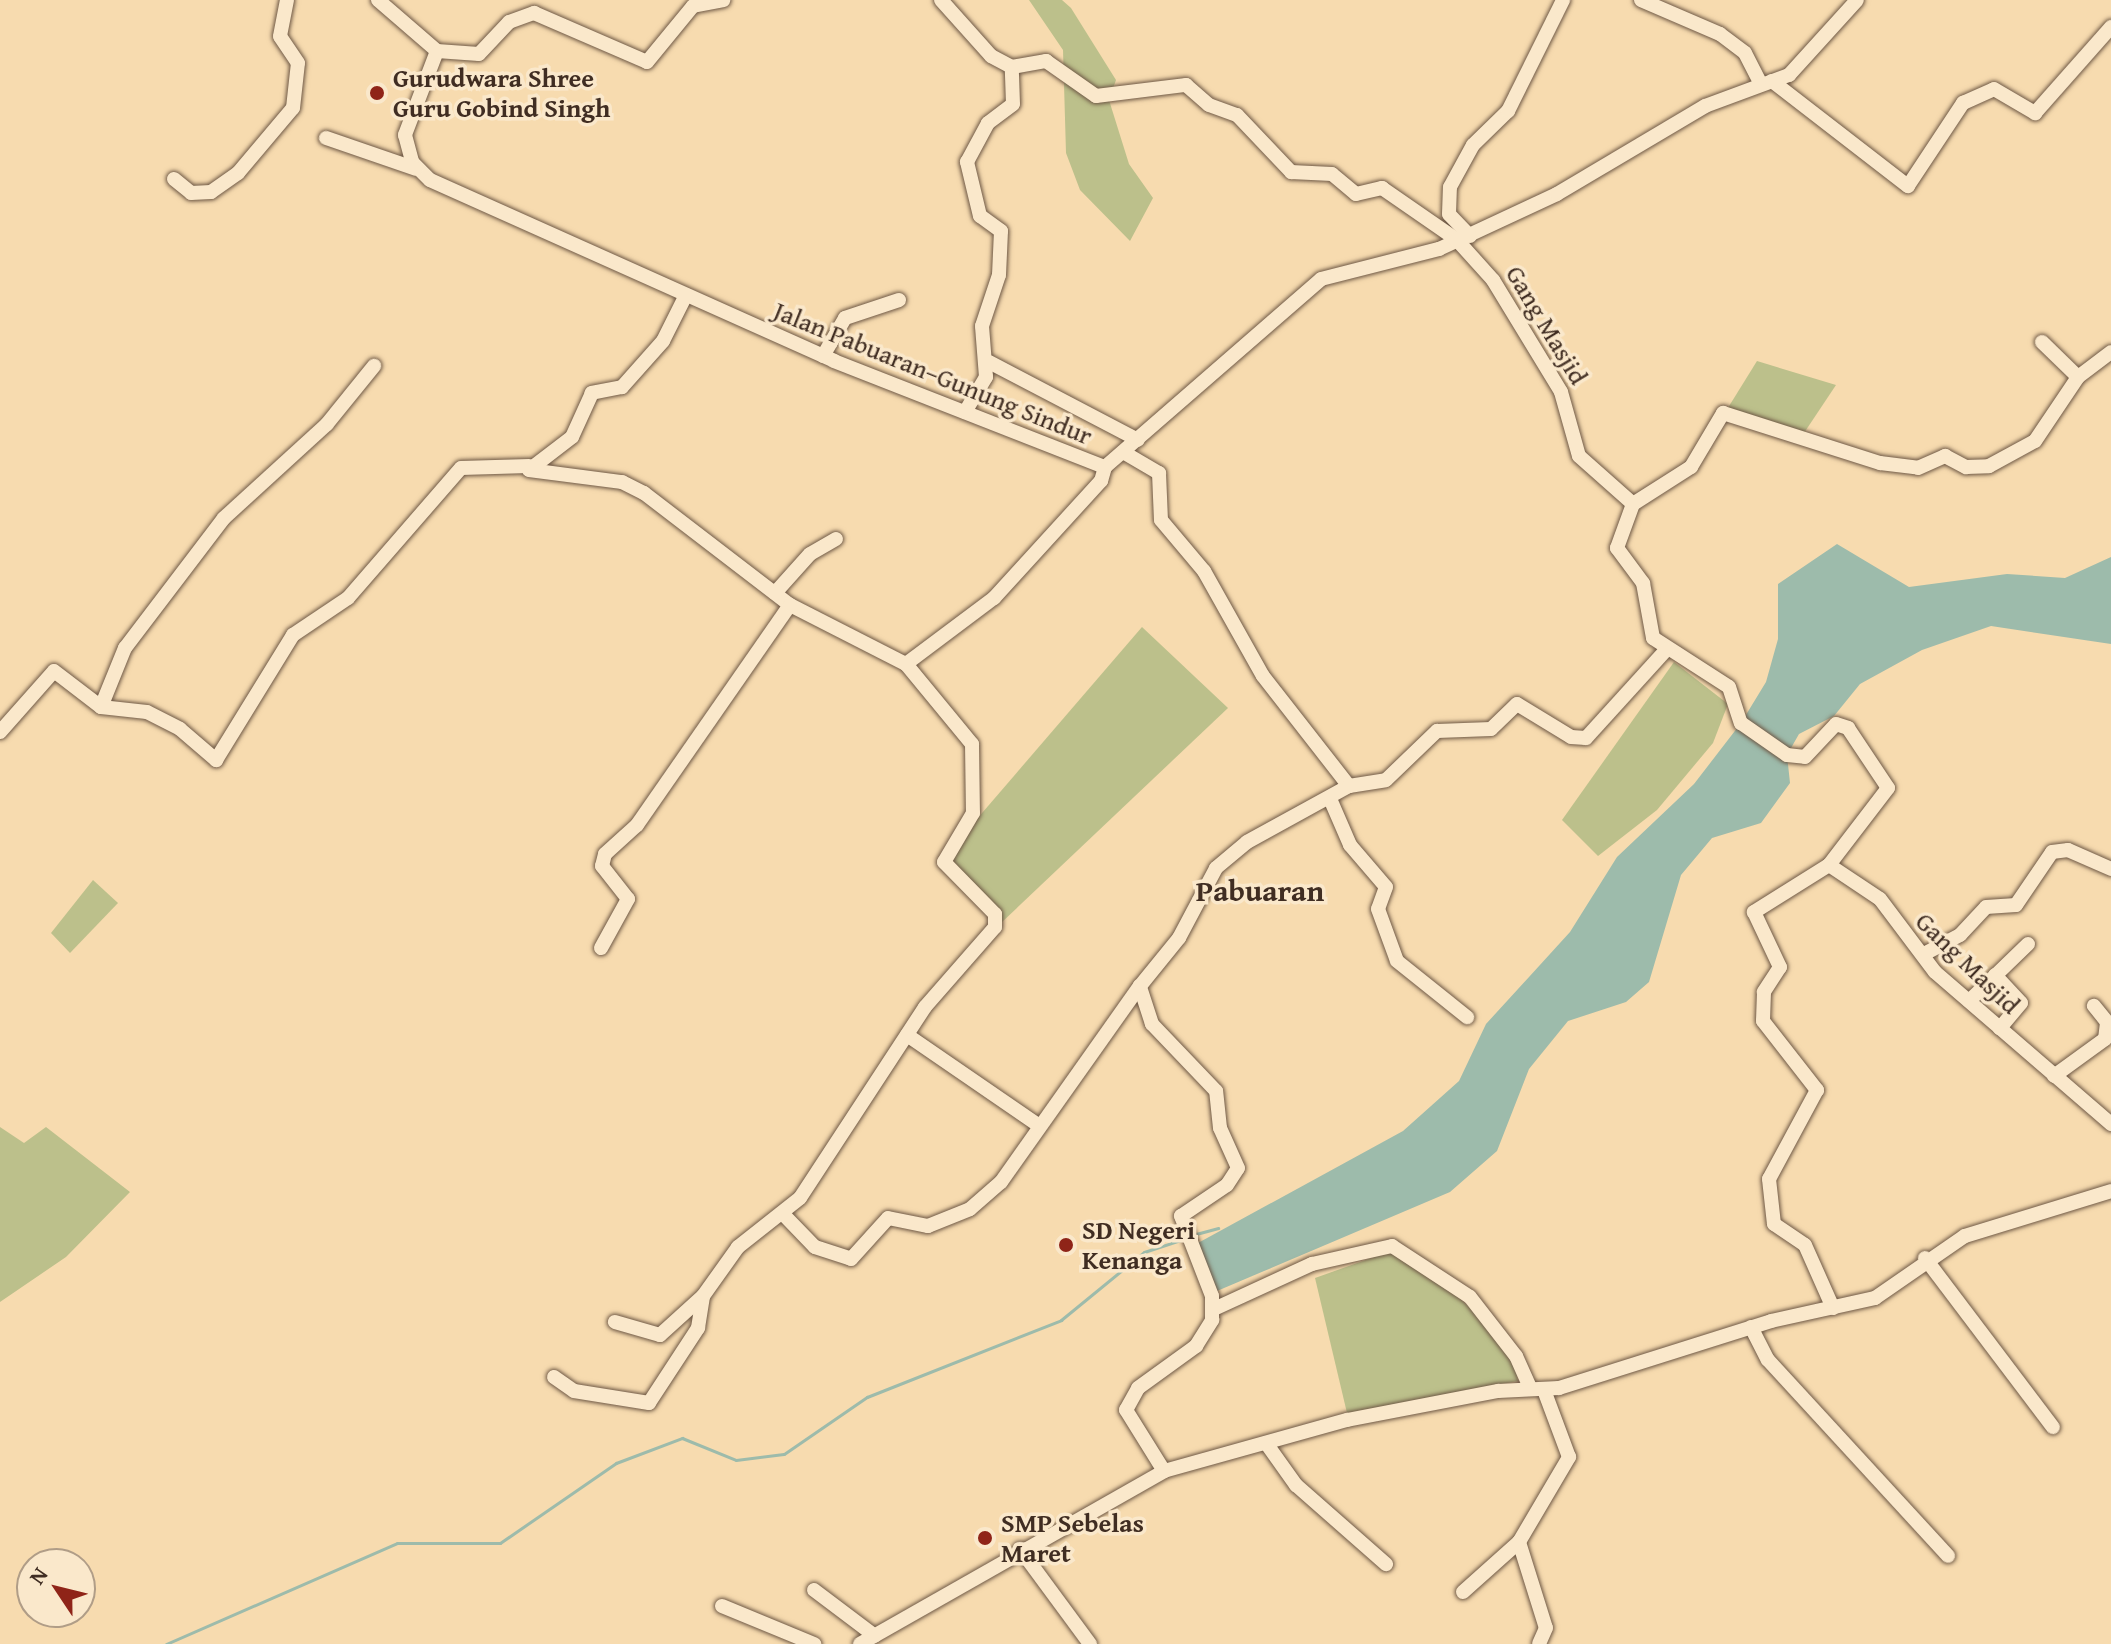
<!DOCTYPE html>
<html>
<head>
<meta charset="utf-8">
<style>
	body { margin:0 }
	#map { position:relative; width:2111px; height:1644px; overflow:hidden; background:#f7dbaf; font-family:"Gentium Book Plus",serif }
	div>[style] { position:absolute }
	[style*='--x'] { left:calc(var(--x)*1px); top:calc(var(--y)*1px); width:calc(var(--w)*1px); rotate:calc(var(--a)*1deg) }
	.green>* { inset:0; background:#bcc08b }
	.water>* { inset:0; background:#9dbbab }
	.stream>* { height:3px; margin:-1.5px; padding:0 1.5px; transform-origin:1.5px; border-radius:1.5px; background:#9dbbab }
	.roads { filter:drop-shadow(0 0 2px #6e5845) drop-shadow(0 0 2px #6e5845) }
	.minor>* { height:14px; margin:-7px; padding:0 7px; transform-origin:7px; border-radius:7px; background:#fae8cb }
	.dots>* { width:22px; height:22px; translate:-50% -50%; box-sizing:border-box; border:4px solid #fae8cb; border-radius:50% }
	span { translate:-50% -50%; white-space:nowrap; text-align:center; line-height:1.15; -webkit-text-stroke:7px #fae8cb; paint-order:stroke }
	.poi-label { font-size:26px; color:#402d22; font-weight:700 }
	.left { translate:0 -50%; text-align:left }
	.street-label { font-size:26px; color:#402d22 }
	.quarter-label { font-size:30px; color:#402d22; font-weight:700 }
	.north { position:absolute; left:16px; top:1548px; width:80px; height:80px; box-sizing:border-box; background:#fae8cb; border:2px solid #b09d87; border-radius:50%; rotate:305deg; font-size:22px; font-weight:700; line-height:32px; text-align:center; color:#402d22 }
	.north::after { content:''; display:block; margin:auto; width:28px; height:36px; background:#8f2418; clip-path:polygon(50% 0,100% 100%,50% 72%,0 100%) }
</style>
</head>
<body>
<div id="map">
	<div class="green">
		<i style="clip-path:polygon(1029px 0,1062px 0,1071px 8px,1116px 80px,1109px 100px,1129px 164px,1153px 198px,1130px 241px,1080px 190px,1066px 153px,1063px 50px)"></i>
		<i style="clip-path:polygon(1757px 361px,1836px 385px,1800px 439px,1726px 411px)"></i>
		<i style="clip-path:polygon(1142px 627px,1228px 708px,1001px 923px,939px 863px)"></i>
		<i style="clip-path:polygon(1674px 662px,1728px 704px,1713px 743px,1657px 810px,1598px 856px,1562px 820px)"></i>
		<i style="clip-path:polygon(93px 880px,118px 903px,70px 953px,51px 933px)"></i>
		<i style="clip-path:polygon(0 1127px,24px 1143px,46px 1127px,130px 1192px,66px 1257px,0 1302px)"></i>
		<i style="clip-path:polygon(1391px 1251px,1430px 1270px,1472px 1310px,1515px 1365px,1518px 1381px,1347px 1413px,1315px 1278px)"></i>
	</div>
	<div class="water">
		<i style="clip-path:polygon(1837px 544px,1909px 587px,2007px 574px,2065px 578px,2111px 557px,2111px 644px,1991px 626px,1922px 650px,1860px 684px,1834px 716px,1799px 734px,1787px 755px,1790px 783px,1761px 823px,1712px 838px,1681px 875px,1649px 982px,1626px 1002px,1568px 1021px,1529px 1069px,1497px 1151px,1450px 1192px,1217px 1291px,1198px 1243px,1403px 1131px,1459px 1081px,1486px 1024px,1570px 932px,1617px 857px,1694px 784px,1741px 723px,1766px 682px,1778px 639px,1778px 584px)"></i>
	</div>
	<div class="stream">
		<i style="--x:1196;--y:1234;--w:23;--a:-15"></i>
		<i style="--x:166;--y:1644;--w:252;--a:-23.6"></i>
		<i style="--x:397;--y:1543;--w:103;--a:0"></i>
		<i style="--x:500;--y:1543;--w:141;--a:-34.6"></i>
		<i style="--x:616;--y:1463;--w:71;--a:-20.7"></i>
		<i style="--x:682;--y:1438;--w:58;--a:22.2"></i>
		<i style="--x:736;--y:1460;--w:48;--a:-7.1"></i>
		<i style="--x:784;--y:1454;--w:101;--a:-34.5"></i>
		<i style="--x:867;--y:1397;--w:209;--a:-21.6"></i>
		<i style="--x:1061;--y:1320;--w:107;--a:-39.3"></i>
		<i style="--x:1144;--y:1252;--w:39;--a:-18"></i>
	</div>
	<div class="roads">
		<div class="minor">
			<i style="--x:378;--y:0;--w:78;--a:40.8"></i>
			<i style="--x:437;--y:51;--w:90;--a:110.9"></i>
			<i style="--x:405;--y:135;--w:28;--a:75"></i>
			<i style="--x:412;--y:162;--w:25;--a:45"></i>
			<i style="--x:430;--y:180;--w:443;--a:24.1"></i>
			<i style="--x:834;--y:361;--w:291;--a:21.4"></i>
			<i style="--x:1105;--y:467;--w:286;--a:-41"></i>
			<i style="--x:1321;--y:279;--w:122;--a:-14.3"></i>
			<i style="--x:1439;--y:249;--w:130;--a:-25"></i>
			<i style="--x:1557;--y:194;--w:172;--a:-30.7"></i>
			<i style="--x:1705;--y:106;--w:90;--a:-20.3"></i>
			<i style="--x:1789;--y:75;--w:101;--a:-47.8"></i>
			<i style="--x:941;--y:0;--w:75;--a:48.2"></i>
			<i style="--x:991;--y:56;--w:24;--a:28"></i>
			<i style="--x:1012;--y:67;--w:35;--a:-10"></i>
			<i style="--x:1046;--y:61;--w:61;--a:35"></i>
			<i style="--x:1096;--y:96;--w:91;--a:-7"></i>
			<i style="--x:1186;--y:85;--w:30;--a:41"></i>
			<i style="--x:1209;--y:105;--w:30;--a:20"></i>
			<i style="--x:1237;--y:115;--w:79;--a:46.5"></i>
			<i style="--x:1291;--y:172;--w:41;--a:2.8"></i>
			<i style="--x:1332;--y:174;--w:31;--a:40"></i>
			<i style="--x:1356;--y:194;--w:27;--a:-13"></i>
			<i style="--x:1382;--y:188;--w:91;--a:34.7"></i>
			<i style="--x:1457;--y:240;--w:54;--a:48"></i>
			<i style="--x:1493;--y:280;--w:131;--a:58.7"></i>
			<i style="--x:1561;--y:392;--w:66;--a:74.3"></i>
			<i style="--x:1579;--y:456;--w:72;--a:41.6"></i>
			<i style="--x:1633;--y:504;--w:47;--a:110"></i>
			<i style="--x:1617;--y:548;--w:44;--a:53.4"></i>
			<i style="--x:1643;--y:583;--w:56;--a:79.7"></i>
			<i style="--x:1653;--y:638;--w:90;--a:32.8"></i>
			<i style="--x:1729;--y:687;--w:38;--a:72"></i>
			<i style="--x:1741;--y:723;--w:56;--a:34.8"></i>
			<i style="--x:1787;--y:755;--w:18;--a:6"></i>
			<i style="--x:1805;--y:757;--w:45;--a:-46.8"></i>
			<i style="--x:1836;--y:724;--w:13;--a:18"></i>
			<i style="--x:1848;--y:728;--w:72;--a:56.3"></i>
			<i style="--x:1888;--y:788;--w:97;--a:127.5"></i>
			<i style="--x:1829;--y:865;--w:61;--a:33.7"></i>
			<i style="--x:1880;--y:899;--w:91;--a:53"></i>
			<i style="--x:1935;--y:972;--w:233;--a:40.8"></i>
			<i style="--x:1641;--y:0;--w:86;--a:23.3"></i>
			<i style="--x:1720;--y:34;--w:31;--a:37"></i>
			<i style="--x:1745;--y:53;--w:35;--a:63"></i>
			<i style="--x:437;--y:51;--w:42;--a:4.1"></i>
			<i style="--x:479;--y:54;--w:44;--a:-46.8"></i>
			<i style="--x:509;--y:22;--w:27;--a:-20"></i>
			<i style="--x:534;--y:13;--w:123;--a:23.4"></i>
			<i style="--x:647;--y:62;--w:72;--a:-50.6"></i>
			<i style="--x:693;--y:6;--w:31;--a:-11"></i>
			<i style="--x:1772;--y:81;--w:172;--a:37.7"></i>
			<i style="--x:1908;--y:186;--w:100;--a:-56.5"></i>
			<i style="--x:1963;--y:103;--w:34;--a:-24"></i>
			<i style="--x:1994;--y:89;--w:48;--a:30.3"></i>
			<i style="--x:2035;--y:113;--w:115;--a:-48.5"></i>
			<i style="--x:326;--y:138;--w:95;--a:19"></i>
			<i style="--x:174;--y:179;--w:22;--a:39"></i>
			<i style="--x:191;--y:193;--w:20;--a:-3"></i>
			<i style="--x:211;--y:192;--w:33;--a:-35"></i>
			<i style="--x:238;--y:173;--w:85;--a:-49.8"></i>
			<i style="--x:293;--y:108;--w:45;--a:-83.7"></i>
			<i style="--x:298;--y:63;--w:32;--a:-124"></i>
			<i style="--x:280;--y:36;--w:37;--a:-79"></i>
			<i style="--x:1470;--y:236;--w:30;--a:-134"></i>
			<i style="--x:1449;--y:214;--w:27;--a:-88"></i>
			<i style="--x:1450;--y:187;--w:48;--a:-61.3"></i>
			<i style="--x:1473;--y:145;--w:49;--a:-44.2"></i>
			<i style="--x:1508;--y:111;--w:124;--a:-63.6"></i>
			<i style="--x:686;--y:295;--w:51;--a:116.6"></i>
			<i style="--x:663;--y:341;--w:62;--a:131.7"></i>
			<i style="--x:622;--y:387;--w:31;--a:169"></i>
			<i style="--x:592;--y:393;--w:48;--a:114.4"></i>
			<i style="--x:572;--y:437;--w:54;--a:142.5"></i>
			<i style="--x:529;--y:470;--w:94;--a:7.4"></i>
			<i style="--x:622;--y:482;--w:25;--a:27"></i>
			<i style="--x:644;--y:493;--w:184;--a:37.5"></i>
			<i style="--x:2042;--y:342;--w:50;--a:44.2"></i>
			<i style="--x:823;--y:356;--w:44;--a:-59.9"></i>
			<i style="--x:845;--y:318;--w:57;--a:-18.4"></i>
			<i style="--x:989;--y:362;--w:168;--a:27.6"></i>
			<i style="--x:965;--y:412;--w:41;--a:-59"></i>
			<i style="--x:986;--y:377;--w:51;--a:-94.5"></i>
			<i style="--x:982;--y:326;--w:54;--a:-71.6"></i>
			<i style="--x:999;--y:275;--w:44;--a:-87.4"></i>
			<i style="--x:1001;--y:231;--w:26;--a:-144"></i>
			<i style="--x:980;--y:216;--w:56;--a:-103.5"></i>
			<i style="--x:967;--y:162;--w:44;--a:-61.7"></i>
			<i style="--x:988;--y:123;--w:31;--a:-37"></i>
			<i style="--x:1013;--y:104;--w:37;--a:-92"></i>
			<i style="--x:1123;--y:452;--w:42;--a:30.3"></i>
			<i style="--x:1159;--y:473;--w:47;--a:87.6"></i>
			<i style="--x:1161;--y:520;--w:67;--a:49.9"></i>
			<i style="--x:1204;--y:571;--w:120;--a:60.7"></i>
			<i style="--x:1263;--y:676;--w:140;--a:52"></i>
			<i style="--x:1633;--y:504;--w:69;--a:-32.5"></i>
			<i style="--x:1691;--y:467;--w:63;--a:-59.3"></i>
			<i style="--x:1723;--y:413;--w:165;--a:17.7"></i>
			<i style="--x:1880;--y:463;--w:38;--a:7"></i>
			<i style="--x:1918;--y:468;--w:30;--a:-24"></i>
			<i style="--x:1945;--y:456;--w:24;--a:28"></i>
			<i style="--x:1966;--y:467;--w:23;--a:-2"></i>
			<i style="--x:1989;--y:466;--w:52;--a:-28.5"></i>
			<i style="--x:2035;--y:441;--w:77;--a:-56.1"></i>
			<i style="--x:2078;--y:377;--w:41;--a:-37.1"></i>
			<i style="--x:775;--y:593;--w:52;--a:-48.1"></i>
			<i style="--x:810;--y:554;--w:30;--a:-30"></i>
			<i style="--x:906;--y:664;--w:110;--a:-36.9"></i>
			<i style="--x:994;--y:598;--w:159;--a:-47.6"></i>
			<i style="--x:1101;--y:481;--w:15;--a:-74"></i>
			<i style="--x:101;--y:707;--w:64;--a:-67.9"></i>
			<i style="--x:125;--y:648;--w:163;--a:-52.7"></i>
			<i style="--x:224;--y:518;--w:139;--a:-42.4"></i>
			<i style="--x:327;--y:424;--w:75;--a:-51"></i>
			<i style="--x:0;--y:732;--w:81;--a:-48.5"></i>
			<i style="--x:54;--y:671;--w:59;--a:37.5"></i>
			<i style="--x:101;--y:707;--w:46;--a:6.2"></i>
			<i style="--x:147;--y:712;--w:37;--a:27"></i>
			<i style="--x:180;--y:729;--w:48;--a:40.7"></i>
			<i style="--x:216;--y:760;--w:147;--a:-58.4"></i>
			<i style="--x:293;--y:635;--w:66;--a:-33.9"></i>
			<i style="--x:348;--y:598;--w:172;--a:-49"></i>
			<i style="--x:461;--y:468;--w:68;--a:-1.7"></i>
			<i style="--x:1331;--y:801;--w:48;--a:66.6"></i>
			<i style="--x:1350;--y:845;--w:55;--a:49.4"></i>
			<i style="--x:1386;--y:887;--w:23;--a:110"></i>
			<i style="--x:1378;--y:909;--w:55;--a:69.9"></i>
			<i style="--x:1397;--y:961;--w:90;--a:38.7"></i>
			<i style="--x:1829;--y:865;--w:89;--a:147.9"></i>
			<i style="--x:1754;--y:912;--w:61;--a:64.7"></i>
			<i style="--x:1780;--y:967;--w:30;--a:123"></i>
			<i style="--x:1764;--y:992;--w:29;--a:92"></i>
			<i style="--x:1763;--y:1021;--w:88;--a:52"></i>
			<i style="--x:1817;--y:1090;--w:101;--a:118.3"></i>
			<i style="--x:1769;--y:1179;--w:45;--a:83.7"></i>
			<i style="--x:1774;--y:1224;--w:37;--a:34"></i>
			<i style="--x:1805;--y:1245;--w:69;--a:66"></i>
			<i style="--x:601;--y:948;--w:56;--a:-61.1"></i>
			<i style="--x:628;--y:899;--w:42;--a:-128.2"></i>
			<i style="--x:602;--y:866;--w:12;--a:-76"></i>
			<i style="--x:605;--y:854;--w:43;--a:-42.2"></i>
			<i style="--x:637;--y:825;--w:268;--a:-55.2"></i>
			<i style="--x:790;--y:605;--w:130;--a:27"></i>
			<i style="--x:906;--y:664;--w:104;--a:50.5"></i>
			<i style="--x:972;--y:744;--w:69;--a:89.2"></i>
			<i style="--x:973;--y:813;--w:57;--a:120.6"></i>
			<i style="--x:944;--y:862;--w:73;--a:45.6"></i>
			<i style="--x:995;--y:914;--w:13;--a:90"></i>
			<i style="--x:995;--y:927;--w:106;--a:131.2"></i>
			<i style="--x:925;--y:1007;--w:228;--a:123.2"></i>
			<i style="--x:800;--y:1198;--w:79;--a:141.7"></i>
			<i style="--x:738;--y:1247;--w:60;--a:125.5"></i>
			<i style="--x:703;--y:1296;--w:58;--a:137.8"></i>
			<i style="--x:660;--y:1335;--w:47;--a:-163.9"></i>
			<i style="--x:1924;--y:954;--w:41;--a:-27.8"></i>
			<i style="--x:1960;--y:935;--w:38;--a:-47"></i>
			<i style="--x:1986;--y:907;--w:30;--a:-4"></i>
			<i style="--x:2016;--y:905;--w:64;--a:-55.8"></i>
			<i style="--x:2052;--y:852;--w:16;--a:-7"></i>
			<i style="--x:2068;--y:850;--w:47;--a:23.8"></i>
			<i style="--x:1995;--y:975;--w:38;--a:47"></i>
			<i style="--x:2021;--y:1003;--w:33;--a:130"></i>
			<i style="--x:1969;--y:1001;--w:82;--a:-44"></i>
			<i style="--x:907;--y:1035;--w:159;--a:34.5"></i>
			<i style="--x:2054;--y:1076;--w:63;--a:-36"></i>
			<i style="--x:2105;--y:1039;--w:17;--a:-83"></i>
			<i style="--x:2107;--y:1022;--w:21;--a:-129"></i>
			<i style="--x:783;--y:1214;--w:46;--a:45.9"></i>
			<i style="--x:815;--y:1247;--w:38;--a:18"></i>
			<i style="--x:851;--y:1259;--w:55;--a:-47.9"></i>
			<i style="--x:888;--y:1218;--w:41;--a:11.3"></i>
			<i style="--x:928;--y:1226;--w:45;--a:-22"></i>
			<i style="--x:970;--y:1209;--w:41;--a:-41.1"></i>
			<i style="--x:1001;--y:1182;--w:240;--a:-54.7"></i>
			<i style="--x:1925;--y:1258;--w:212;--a:52.9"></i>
			<i style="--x:1214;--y:1309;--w:108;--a:-24.7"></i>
			<i style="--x:1312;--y:1264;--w:82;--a:-12.7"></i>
			<i style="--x:1392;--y:1246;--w:93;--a:33.2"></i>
			<i style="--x:1470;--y:1297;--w:75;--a:52.1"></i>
			<i style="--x:1516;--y:1356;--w:36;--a:66"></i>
			<i style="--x:1751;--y:1327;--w:37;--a:63"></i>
			<i style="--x:1768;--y:1360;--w:266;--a:47.4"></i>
			<i style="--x:554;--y:1377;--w:24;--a:35"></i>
			<i style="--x:574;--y:1391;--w:76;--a:9.1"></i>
			<i style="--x:649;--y:1403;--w:90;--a:-56.8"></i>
			<i style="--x:698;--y:1328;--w:31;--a:-81"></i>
			<i style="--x:1266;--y:1443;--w:52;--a:54.5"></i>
			<i style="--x:1296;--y:1485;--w:120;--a:41.3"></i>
			<i style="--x:1164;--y:1471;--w:72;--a:-121.9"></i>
			<i style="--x:1126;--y:1410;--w:25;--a:-61"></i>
			<i style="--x:1138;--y:1388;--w:72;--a:-35.9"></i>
			<i style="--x:1196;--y:1346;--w:31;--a:-58"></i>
			<i style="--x:1212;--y:1320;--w:24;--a:-90"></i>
			<i style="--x:1212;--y:1296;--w:86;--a:-111.2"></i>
			<i style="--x:1181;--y:1216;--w:55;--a:-34"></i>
			<i style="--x:1227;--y:1185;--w:20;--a:-57"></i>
			<i style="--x:1238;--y:1168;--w:44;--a:-114.2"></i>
			<i style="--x:1220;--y:1128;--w:37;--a:-96"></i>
			<i style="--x:1216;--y:1091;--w:93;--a:-133.7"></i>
			<i style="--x:1152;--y:1024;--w:40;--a:-108"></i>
			<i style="--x:1140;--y:986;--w:62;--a:-50.9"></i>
			<i style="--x:1179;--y:938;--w:79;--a:-62.1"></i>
			<i style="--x:1216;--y:868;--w:40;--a:-40"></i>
			<i style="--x:1247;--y:842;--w:116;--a:-28.8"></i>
			<i style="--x:1349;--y:786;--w:37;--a:-9"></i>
			<i style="--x:1386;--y:780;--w:71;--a:-43.9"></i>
			<i style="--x:1437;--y:731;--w:54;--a:-2.1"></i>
			<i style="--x:1491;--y:729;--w:36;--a:-44"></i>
			<i style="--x:1517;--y:704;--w:63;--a:31.4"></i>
			<i style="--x:1571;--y:737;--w:15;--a:4"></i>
			<i style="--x:1586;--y:738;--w:119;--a:-47.7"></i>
			<i style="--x:1519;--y:1542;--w:90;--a:72.6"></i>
			<i style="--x:1546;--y:1628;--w:17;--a:114"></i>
			<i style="--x:1020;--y:1549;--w:118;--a:53.6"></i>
			<i style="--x:814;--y:1590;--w:76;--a:37"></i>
			<i style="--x:1463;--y:1592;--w:75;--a:-41.8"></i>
			<i style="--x:1519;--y:1542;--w:99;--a:-59.5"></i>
			<i style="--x:1569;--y:1457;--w:72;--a:-110.5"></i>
			<i style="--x:722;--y:1606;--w:100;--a:22.4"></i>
			<i style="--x:860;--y:1644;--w:350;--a:-29.6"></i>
			<i style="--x:1164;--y:1471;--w:190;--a:-15.6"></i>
			<i style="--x:1347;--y:1420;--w:154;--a:-10.9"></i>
			<i style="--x:1498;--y:1391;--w:61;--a:-2.8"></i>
			<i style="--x:1559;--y:1388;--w:222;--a:-17.5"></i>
			<i style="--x:1771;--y:1321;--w:107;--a:-12.5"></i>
			<i style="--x:1875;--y:1298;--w:109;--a:-34.6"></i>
			<i style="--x:1965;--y:1236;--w:153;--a:-17.1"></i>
		</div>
	</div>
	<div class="dots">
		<i style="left:377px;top:93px;background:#8f2418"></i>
		<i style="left:1066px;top:1245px;background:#8f2418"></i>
		<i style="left:985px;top:1538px;background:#8f2418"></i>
	</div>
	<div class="poi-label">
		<span class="left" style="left:393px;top:93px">Gurudwara Shree<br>Guru Gobind Singh</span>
		<span class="left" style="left:1082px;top:1245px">SD Negeri<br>Kenanga</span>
		<span class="left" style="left:1001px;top:1538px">SMP Sebelas<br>Maret</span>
	</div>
	<div class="street-label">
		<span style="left:1547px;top:325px;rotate:59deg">Gang Masjid</span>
		<span style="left:933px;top:373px;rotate:22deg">Jalan Pabuaran–Gunung Sindur</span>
		<span style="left:1968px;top:963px;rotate:44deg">Gang Masjid</span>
	</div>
	<div class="quarter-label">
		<span style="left:1260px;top:890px">Pabuaran</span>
	</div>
	<div class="north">N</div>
</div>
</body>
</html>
